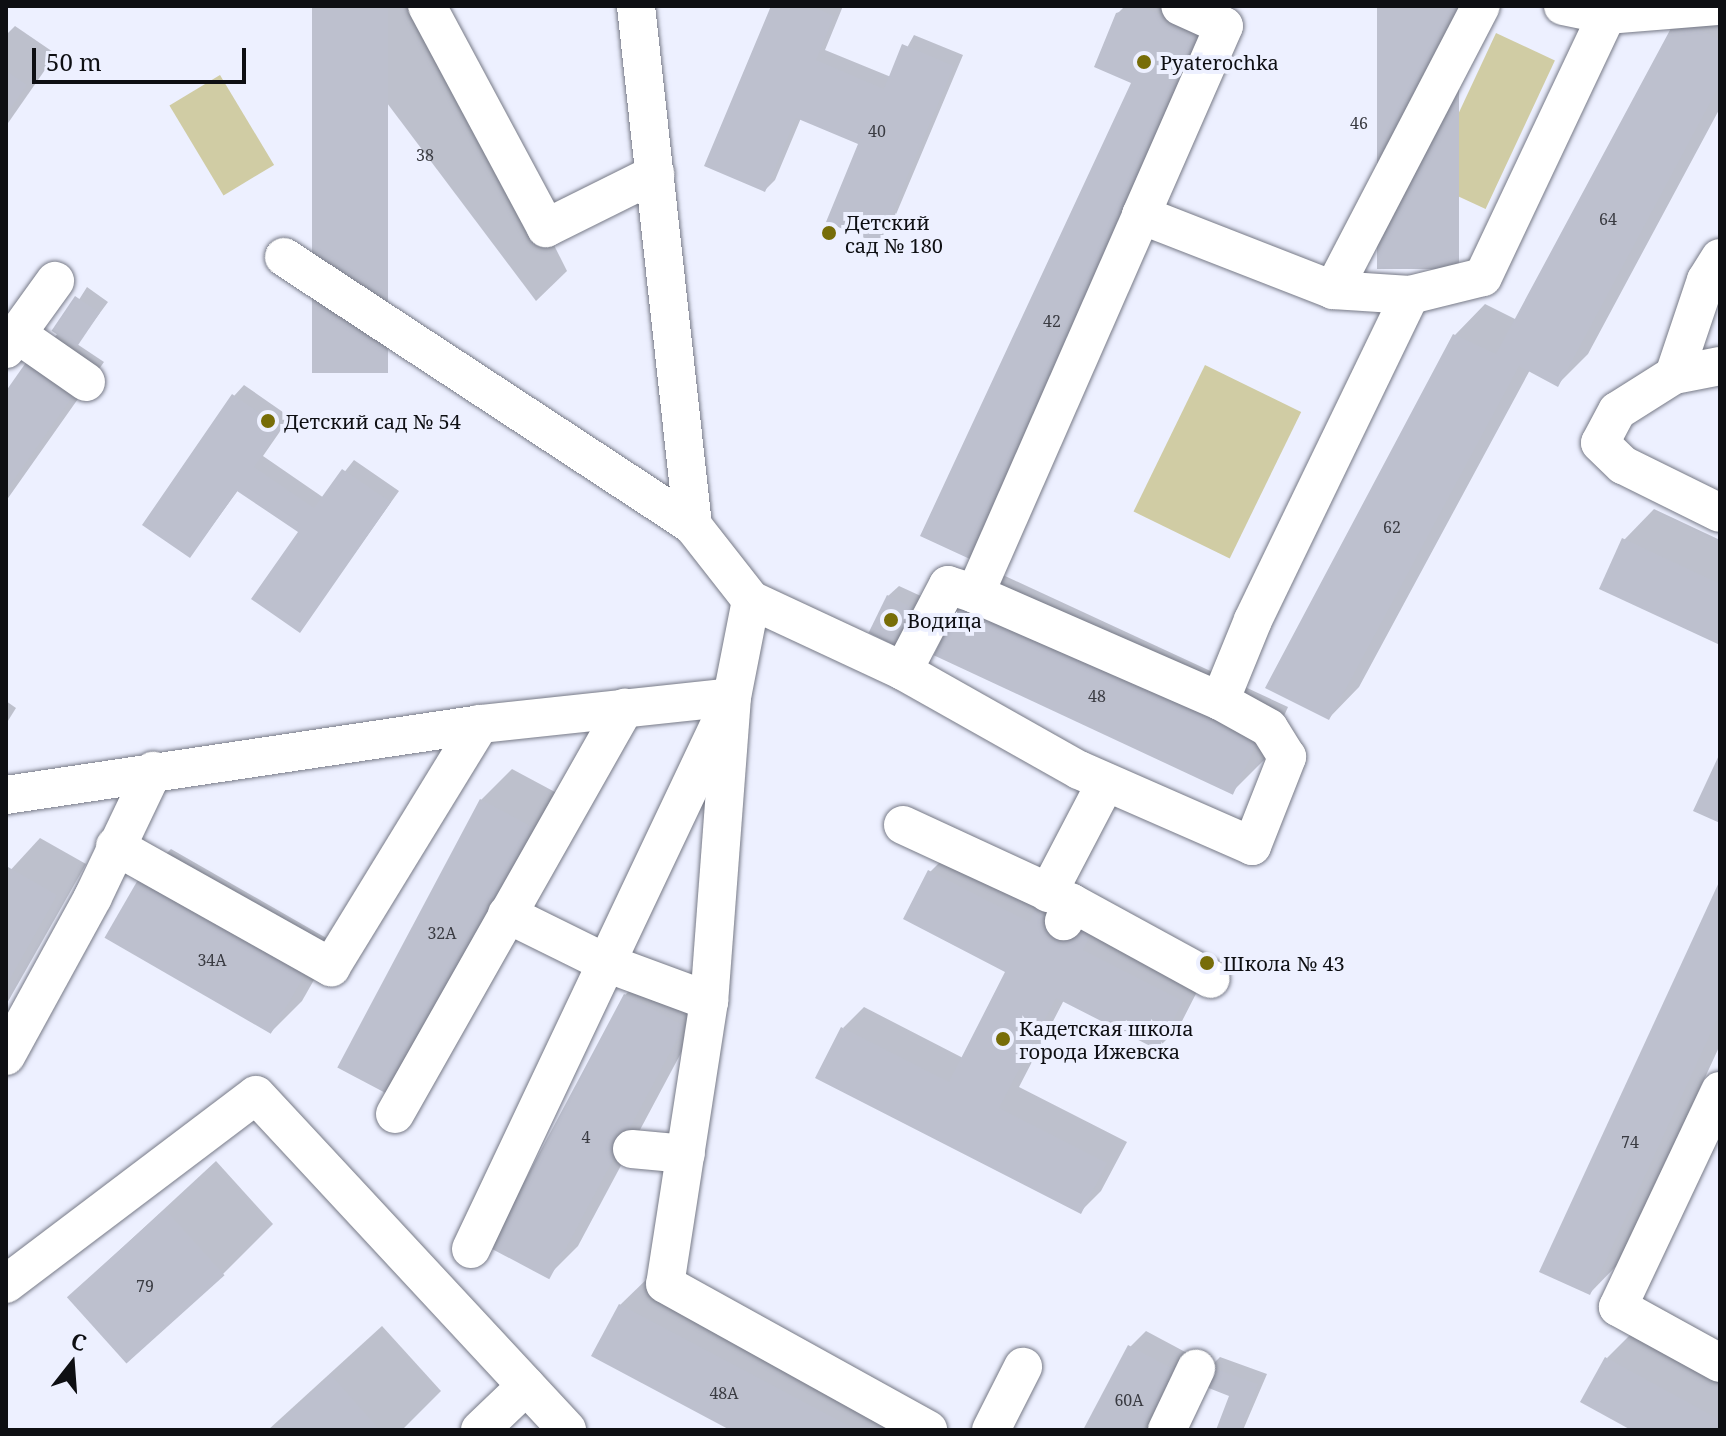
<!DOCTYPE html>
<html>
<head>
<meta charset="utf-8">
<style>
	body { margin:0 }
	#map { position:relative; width:1726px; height:1436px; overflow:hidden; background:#edf0ff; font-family:"Noto Serif",serif }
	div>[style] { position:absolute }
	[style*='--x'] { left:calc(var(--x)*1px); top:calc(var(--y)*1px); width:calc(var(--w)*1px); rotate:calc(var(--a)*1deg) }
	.green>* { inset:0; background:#d0cca4; transform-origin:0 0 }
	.shadow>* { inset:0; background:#0003 }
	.building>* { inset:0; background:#bdc0ce; transform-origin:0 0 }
	.roads { filter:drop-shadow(0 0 2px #777a87) drop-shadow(0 0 2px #777a87) }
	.minor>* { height:38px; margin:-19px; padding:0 19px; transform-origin:19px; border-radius:19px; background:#fff }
	.dots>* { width:22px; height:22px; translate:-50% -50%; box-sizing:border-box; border:4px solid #edf0ff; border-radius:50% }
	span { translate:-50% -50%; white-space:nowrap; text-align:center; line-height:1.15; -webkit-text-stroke:8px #edf0ff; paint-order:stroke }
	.number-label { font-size:16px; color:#3a3b42 }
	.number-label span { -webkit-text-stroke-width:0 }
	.poi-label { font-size:20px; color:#0e0f13 }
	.left { translate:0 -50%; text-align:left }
	.frame { position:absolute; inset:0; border:8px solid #0e0f13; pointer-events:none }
	.north { position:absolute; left:32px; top:1324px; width:80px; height:80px; -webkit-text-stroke:6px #edf0ff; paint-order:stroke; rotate:17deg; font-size:22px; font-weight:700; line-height:32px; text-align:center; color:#0e0f13 }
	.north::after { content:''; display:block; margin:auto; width:28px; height:36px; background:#0e0f13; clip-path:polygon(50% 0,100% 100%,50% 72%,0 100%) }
	.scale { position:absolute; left:32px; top:48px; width:214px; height:36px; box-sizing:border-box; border:4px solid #0e0f13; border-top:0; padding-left:10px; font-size:24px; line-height:28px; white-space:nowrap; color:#0e0f13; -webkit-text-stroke:6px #edf0ff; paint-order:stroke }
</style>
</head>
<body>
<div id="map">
	<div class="green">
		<i style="left:1496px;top:33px;width:65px;height:164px;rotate:25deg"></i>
		<i style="left:220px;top:75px;width:105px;height:59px;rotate:59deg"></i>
		<i style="left:1205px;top:365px;width:107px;height:163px;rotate:26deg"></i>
	</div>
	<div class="shadow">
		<i style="clip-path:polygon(314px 6px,434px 6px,567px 271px,536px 301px)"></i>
		<i style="clip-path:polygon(773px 6px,843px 6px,825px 50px,891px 77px,914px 35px,963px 55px,889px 231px,879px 242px,861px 143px,801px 118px,775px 180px,765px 190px)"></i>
		<i style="clip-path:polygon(1125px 6px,1192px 6px,1134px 82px,1117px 14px)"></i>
		<i style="clip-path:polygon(1720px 6px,1720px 108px,1588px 354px,1557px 385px,1530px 370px,1359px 687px,1329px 718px,1455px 335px,1485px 304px,1517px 320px,1679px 18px)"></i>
		<i style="clip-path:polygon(15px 26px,56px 54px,6px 126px,6px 35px)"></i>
		<i style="clip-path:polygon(87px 287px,108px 302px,77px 344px,104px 362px,6px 501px,6px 394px,58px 333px)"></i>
		<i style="clip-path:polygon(244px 385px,290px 417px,263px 456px,324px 498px,354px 460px,399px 491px,300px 630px,300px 532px,239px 489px,190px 556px,234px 396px)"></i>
		<i style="clip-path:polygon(1654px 509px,1720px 540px,1720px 643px,1624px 540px)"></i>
		<i style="clip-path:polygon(992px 570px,1288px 707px,1264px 760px,1233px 791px,961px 600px)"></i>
		<i style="clip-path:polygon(899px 586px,923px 597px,895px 644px,888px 596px)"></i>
		<i style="clip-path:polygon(6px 701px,16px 708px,6px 724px)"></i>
		<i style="clip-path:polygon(512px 769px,568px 799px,383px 1094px,481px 800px)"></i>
		<i style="clip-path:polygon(40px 838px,86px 864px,6px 1005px,6px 875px)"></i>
		<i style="clip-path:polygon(171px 849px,335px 943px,302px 1001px,271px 1032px,140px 879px)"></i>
		<i style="clip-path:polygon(951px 851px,1203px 980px,1179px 1027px,1158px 1048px,1064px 1000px,1019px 1087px,1127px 1142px,1101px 1191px,1080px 1212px,843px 1028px,864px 1007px,963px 1058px,1008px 971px,930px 872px)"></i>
		<i style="clip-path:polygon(1720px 885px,1720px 1045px,1620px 1262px,1590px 1293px)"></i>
		<i style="clip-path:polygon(656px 965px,712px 995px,578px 1246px,547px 1277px,625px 995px)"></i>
		<i style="clip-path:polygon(216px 1161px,273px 1224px,223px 1274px,69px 1297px)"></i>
		<i style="clip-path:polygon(651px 1275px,944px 1430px,735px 1430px,620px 1305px)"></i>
		<i style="clip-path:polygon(382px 1326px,441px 1391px,402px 1430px,268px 1430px)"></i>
		<i style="clip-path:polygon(1637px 1328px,1720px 1373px,1720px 1430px,1635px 1430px,1607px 1358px)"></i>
		<i style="clip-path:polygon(1146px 1331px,1189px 1354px,1149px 1430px,1086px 1430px,1130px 1347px)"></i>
		<i style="clip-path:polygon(1220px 1357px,1267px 1374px,1243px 1430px,1219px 1430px,1232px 1394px,1210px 1367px)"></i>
	</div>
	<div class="building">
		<i style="left:312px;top:6px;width:76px;height:367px"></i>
		<i style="clip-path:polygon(771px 6px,811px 6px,834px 16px,816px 60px,884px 89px,902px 44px,954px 66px,879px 244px,826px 222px,858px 144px,796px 118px,765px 192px,704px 166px)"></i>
		<i style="clip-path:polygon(1140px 6px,1214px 37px,972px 560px,920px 536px,1131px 83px,1094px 67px,1116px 13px)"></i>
		<i style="left:1377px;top:6px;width:82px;height:263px"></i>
		<i style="clip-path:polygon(1677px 17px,1720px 40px,1720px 84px,1558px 387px,1519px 366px,1329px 720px,1265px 688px,1453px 334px,1496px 354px)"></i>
		<i style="clip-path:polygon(6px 71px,27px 85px,6px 115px)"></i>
		<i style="left:75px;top:296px;width:30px;height:42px;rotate:34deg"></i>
		<i style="clip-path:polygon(27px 361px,75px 393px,6px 491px,6px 391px)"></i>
		<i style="clip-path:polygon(232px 394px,281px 428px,254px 467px,314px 508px,342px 469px,391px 502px,300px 633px,251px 599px,298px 532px,237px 491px,190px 558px,142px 525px)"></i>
		<i style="clip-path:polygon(1622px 538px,1720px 584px,1720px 645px,1599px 589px)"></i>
		<i style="left:887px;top:595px;width:30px;height:42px;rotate:26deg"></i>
		<i style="left:960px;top:599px;width:330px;height:62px;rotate:25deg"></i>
		<i style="clip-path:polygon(1720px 753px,1720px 823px,1693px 811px)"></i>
		<i style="left:480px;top:799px;width:67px;height:304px;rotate:28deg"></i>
		<i style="clip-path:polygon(8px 867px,57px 895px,6px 986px,6px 871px)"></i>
		<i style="clip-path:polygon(928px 870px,1029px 922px,1037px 906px,1091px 934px,1083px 950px,1183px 1001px,1158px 1050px,1056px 998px,999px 1108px,1107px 1163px,1081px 1214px,815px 1078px,841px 1027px,949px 1082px,1005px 972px,903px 919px)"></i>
		<i style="left:139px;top:878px;width:192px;height:69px;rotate:30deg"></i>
		<i style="clip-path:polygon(1720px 880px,1720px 1013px,1590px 1295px,1539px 1272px)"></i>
		<i style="left:624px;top:994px;width:68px;height:287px;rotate:28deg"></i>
		<i style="left:165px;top:1209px;width:89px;height:132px;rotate:48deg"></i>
		<i style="clip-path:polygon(619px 1304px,857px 1430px,730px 1430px,591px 1356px)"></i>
		<i style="clip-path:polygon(1128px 1345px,1175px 1370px,1143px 1430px,1083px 1430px)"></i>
		<i style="clip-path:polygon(1605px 1357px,1720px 1420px,1720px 1430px,1631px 1430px,1580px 1402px)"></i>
		<i style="clip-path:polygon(1208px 1366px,1258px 1384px,1241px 1430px,1216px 1430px,1229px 1396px,1201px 1385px)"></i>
		<i style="clip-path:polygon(331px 1375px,380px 1430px,270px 1430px)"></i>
	</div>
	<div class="roads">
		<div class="minor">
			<i style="--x:427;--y:6;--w:252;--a:61.8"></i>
			<i style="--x:546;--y:228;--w:122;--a:-26.4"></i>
			<i style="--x:1563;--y:6;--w:45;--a:11.6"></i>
			<i style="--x:1141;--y:215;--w:206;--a:-66.3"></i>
			<i style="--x:1224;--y:26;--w:48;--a:-155.6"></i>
			<i style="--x:284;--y:257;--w:490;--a:33.3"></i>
			<i style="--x:1333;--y:290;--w:320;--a:-62.5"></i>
			<i style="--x:17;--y:334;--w:84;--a:34.8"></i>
			<i style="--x:6;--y:349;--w:84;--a:-54.2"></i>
			<i style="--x:1720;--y:366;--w:47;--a:168.9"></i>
			<i style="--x:1674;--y:375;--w:67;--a:147.7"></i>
			<i style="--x:1617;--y:411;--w:36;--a:118"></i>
			<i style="--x:1600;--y:443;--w:32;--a:44"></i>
			<i style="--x:1623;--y:465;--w:108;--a:26.3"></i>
			<i style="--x:1674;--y:375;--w:100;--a:-71.4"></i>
			<i style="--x:1706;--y:280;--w:26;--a:-58"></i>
			<i style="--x:975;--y:594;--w:267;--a:23.6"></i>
			<i style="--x:1220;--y:701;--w:87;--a:-67.8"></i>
			<i style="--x:1253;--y:620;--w:361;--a:-64.2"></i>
			<i style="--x:751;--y:600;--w:168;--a:25"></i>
			<i style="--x:903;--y:671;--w:97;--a:-62.4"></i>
			<i style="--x:948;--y:585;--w:28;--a:18"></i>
			<i style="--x:975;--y:594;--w:414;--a:-66.3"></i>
			<i style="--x:1141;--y:215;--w:206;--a:21.3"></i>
			<i style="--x:1333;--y:290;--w:77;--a:3.7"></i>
			<i style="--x:1410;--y:295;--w:75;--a:-13.9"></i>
			<i style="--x:1483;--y:277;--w:290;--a:-64.7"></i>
			<i style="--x:1607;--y:15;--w:113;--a:-4.6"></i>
			<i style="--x:903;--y:671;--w:202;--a:29.4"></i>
			<i style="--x:1079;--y:770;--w:189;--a:23.7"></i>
			<i style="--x:1252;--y:846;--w:96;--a:-68.5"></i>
			<i style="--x:1287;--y:757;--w:34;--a:-122"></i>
			<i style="--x:1269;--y:728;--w:56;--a:-151.1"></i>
			<i style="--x:732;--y:697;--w:305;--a:94.3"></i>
			<i style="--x:709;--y:1001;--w:286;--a:98.8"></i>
			<i style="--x:665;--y:1284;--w:301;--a:29"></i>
			<i style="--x:6;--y:795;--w:479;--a:-8.5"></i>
			<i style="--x:480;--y:724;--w:253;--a:-6.1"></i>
			<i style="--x:732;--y:697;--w:99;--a:-78.9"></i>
			<i style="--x:751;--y:600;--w:94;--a:-128.1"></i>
			<i style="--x:693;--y:526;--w:523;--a:-96.26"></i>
			<i style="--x:903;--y:825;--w:186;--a:24.8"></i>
			<i style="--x:1072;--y:903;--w:20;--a:114"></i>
			<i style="--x:115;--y:846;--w:248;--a:29.3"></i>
			<i style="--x:331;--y:967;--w:285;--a:-58.5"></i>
			<i style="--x:1048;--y:893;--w:125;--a:-62.4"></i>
			<i style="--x:1072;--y:903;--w:158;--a:28.7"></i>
			<i style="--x:507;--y:914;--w:110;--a:26.3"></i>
			<i style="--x:606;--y:963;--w:110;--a:20.3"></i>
			<i style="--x:6;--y:1056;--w:181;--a:-61.3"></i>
			<i style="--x:93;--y:897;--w:140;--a:-64.5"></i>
			<i style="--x:1720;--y:1091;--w:239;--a:115.3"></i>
			<i style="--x:1618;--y:1307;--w:116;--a:28.8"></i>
			<i style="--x:395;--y:1114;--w:467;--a:-60.5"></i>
			<i style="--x:632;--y:1149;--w:54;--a:5.3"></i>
			<i style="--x:471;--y:1249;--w:580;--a:-64.67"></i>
			<i style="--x:6;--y:1284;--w:313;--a:-37.1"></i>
			<i style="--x:256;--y:1095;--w:457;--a:47.1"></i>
			<i style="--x:480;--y:1430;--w:64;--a:-43.7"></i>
			<i style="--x:991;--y:1430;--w:71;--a:-63.1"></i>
			<i style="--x:1167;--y:1430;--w:68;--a:-64.6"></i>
		</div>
	</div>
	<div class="dots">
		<i style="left:1144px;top:62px;background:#776d08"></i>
		<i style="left:829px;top:233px;background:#776d08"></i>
		<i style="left:268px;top:421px;background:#776d08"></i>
		<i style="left:891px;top:620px;background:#776d08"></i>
		<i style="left:1207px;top:963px;background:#776d08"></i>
		<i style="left:1003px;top:1039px;background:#776d08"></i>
	</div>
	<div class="number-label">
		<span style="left:1359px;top:123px">46</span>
		<span style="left:877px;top:131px">40</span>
		<span style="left:425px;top:155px">38</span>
		<span style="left:1608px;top:219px">64</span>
		<span style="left:1052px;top:321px">42</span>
		<span style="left:1392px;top:527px">62</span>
		<span style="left:1097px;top:696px">48</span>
		<span style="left:442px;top:933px">32А</span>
		<span style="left:212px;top:960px">34А</span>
		<span style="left:586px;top:1137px">4</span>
		<span style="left:1630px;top:1142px">74</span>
		<span style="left:145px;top:1286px">79</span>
		<span style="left:724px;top:1393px">48А</span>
		<span style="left:1129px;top:1400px">60А</span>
	</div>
	<div class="poi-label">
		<span class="left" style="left:1160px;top:62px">Pyaterochka</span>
		<span class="left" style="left:845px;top:234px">Детский<br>сад № 180</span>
		<span class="left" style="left:284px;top:421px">Детский сад № 54</span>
		<span class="left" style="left:907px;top:620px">Водица</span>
		<span class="left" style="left:1223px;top:963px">Школа № 43</span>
		<span class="left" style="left:1019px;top:1040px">Кадетская школа<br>города Ижевска</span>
	</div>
	<div class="frame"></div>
	<div class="north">С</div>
	<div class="scale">50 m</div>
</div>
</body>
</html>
